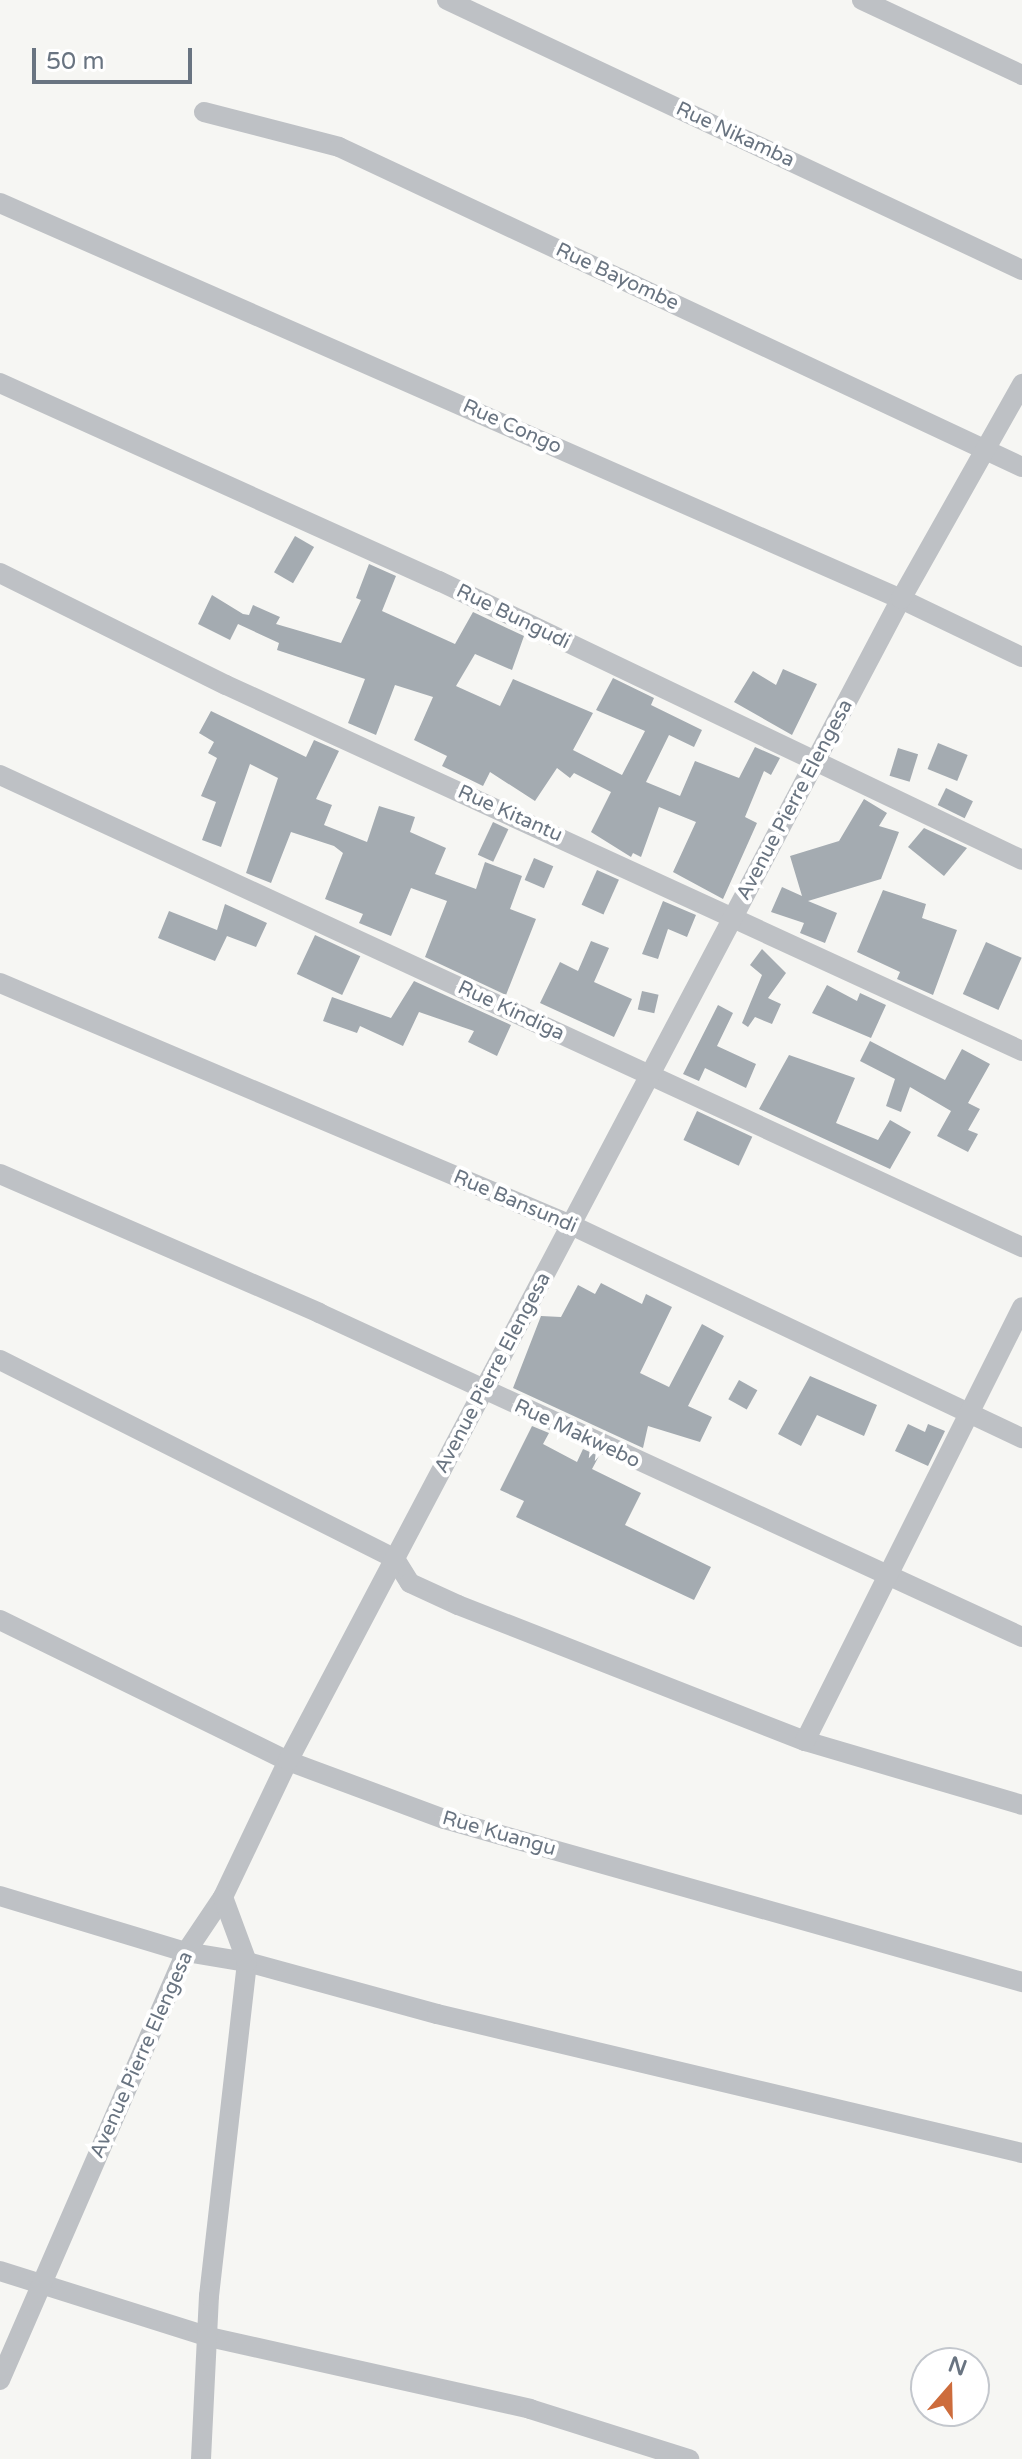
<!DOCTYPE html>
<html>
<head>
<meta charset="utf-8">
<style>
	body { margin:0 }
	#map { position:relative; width:1022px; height:2459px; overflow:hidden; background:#f6f6f3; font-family:"Varela Round",sans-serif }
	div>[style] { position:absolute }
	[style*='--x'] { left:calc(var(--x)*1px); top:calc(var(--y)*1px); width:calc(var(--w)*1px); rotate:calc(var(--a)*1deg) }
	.building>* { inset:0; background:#a4abb1; transform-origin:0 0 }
	.street>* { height:20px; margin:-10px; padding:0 10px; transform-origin:10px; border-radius:10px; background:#bec1c5 }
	span { translate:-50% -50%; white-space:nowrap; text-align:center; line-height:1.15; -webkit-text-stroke:8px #fff; paint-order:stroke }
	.street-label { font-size:20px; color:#697481 }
	.north { position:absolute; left:910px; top:2347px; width:80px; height:80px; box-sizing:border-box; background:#fff; border:2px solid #c3c7cd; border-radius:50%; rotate:20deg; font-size:22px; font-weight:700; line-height:32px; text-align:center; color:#697481 }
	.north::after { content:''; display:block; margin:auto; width:28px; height:36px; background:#cd6c3c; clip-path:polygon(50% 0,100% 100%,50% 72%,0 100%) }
	.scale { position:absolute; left:32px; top:48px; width:160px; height:36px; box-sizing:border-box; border:4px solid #697481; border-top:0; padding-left:10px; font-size:24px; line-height:28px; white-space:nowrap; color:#697481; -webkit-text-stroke:6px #fff; paint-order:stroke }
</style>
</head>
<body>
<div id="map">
	<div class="building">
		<i style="left:295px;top:536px;width:22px;height:42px;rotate:30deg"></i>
		<i style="clip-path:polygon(369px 564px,396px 576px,382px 611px,455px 644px,473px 612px,524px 636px,512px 670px,475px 654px,456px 686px,500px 706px,513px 679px,593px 713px,573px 750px,622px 775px,645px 731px,596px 710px,613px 678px,654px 698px,651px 705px,702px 730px,694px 747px,669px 735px,646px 782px,680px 796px,695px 761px,739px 778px,755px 747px,780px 758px,771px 775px,764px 771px,745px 817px,757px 823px,723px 899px,673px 872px,696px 822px,659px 807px,641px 857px,633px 853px,631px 857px,591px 832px,611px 792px,574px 773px,570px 778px,557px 768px,535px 801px,490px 772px,483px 786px,442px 766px,447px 756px,414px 740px,433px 697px,395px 685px,376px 735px,348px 723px,365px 679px,277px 650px,279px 643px,238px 624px,230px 640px,198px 624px,212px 595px,243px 614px,249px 615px,253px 605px,280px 617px,276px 624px,341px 643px,361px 600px,356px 598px)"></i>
		<i style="clip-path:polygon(783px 669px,817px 684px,792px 735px,734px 702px,753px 671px,776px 685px)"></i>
		<i style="clip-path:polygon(211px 711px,306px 757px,314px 740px,339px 751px,316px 799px,332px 805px,324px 825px,367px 842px,379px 806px,415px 817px,410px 832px,446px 848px,435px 874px,476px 889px,485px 862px,522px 876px,510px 909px,536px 919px,506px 995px,425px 957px,447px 901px,411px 888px,391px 936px,359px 923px,363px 914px,325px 899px,343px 853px,334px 846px,291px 832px,271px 883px,246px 873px,278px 778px,250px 764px,221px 847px,202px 840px,216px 802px,201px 796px,217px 758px,208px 753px,214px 742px,199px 733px)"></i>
		<i style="left:938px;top:743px;width:32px;height:28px;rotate:22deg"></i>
		<i style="left:898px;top:748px;width:21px;height:29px;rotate:17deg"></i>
		<i style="left:946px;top:788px;width:30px;height:19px;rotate:26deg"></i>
		<i style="clip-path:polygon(864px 799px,887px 813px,879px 826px,899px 832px,881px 879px,808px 901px,837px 913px,825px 943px,800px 933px,804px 923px,771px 912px,782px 887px,802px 896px,790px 856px,839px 841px)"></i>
		<i style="left:493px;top:822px;width:17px;height:36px;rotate:25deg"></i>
		<i style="clip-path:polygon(924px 828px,967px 848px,944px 876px,908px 847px)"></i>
		<i style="left:534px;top:858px;width:21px;height:24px;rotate:23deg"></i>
		<i style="left:597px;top:870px;width:24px;height:38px;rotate:24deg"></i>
		<i style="clip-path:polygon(883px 890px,926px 904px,922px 918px,957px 930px,933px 995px,897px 979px,900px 972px,857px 952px)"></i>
		<i style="clip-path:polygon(663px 901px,696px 915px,687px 937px,668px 929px,658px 959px,642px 954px)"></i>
		<i style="clip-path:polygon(225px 904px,267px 923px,256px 947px,227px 936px,215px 961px,158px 938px,169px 911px,217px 930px)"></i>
		<i style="left:315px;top:935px;width:50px;height:43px;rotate:25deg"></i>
		<i style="clip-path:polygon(591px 941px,609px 948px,594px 982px,632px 999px,614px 1037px,540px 1003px,560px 962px,578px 971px)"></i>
		<i style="left:986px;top:942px;width:39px;height:57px;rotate:24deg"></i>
		<i style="clip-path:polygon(762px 949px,786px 973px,768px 998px,781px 1004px,772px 1024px,755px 1017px,748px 1027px,742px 1023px,762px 975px,750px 965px)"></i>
		<i style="clip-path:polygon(414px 981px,511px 1025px,497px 1056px,468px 1042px,474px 1031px,419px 1012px,403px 1046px,360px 1026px,357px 1033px,323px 1021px,332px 997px,391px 1018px)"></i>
		<i style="clip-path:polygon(827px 985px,857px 1001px,860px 993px,886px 1005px,871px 1038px,812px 1013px)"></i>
		<i style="left:642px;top:991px;width:17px;height:19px;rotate:13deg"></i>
		<i style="clip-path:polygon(718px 1005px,733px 1013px,717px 1046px,756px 1064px,746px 1088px,705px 1068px,699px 1081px,683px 1074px)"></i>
		<i style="clip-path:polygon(870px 1041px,945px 1080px,962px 1049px,990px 1064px,968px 1103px,980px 1109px,968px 1130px,978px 1134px,968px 1152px,937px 1136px,951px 1111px,910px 1087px,901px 1112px,886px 1106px,895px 1079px,860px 1061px)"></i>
		<i style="clip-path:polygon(789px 1055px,855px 1078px,836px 1123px,878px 1140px,890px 1120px,911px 1132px,890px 1169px,759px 1109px)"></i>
		<i style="left:697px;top:1111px;width:61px;height:32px;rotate:25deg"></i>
		<i style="clip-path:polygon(601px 1283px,642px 1304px,646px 1294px,672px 1307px,640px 1373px,669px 1387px,702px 1324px,724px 1336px,688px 1406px,712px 1417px,700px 1442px,648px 1426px,643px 1448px,513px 1388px,541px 1316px,561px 1317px,578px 1285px,595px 1294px)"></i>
		<i style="clip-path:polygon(810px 1376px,877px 1405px,864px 1436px,817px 1415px,801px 1446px,778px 1434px)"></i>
		<i style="left:739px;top:1380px;width:21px;height:22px;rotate:29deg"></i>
		<i style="clip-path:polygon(908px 1424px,925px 1432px,928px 1424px,945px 1431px,928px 1466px,895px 1451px)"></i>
		<i style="clip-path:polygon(532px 1426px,549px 1433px,543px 1444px,577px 1462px,583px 1449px,599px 1456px,592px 1469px,641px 1493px,625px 1525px,711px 1567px,694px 1600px,516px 1517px,524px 1501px,500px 1490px)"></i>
	</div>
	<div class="street">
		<i style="--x:447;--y:0;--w:635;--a:25.15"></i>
		<i style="--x:862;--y:0;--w:177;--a:25.1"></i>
		<i style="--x:204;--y:112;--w:139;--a:14.5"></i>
		<i style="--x:339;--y:147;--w:754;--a:25.1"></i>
		<i style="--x:0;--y:203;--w:984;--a:23.73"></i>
		<i style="--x:901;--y:599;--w:134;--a:25.6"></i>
		<i style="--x:0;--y:383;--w:482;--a:24.3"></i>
		<i style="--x:439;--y:581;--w:646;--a:25.57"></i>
		<i style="--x:0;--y:573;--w:252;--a:26.4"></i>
		<i style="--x:226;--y:685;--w:876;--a:24.69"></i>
		<i style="--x:0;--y:775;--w:1126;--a:24.79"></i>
		<i style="--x:0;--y:983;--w:620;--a:22.97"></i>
		<i style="--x:571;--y:1225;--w:499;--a:25.3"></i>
		<i style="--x:0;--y:1174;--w:348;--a:23.5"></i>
		<i style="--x:319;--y:1313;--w:774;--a:24.74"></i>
		<i style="--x:0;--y:1360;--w:442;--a:26.7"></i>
		<i style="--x:395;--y:1559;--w:28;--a:58"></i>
		<i style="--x:410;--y:1583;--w:53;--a:24.6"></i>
		<i style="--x:458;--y:1605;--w:373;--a:21.4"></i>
		<i style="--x:805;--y:1741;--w:226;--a:16.4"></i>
		<i style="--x:0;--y:1620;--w:321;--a:26.1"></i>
		<i style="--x:288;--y:1761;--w:166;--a:20.4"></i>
		<i style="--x:444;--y:1819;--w:601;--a:15.75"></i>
		<i style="--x:805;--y:1741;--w:485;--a:-63.4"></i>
		<i style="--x:0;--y:1896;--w:194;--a:16.8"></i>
		<i style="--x:186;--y:1952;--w:62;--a:9.3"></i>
		<i style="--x:247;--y:1962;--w:197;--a:15.3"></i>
		<i style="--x:437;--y:2014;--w:601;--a:13.37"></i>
		<i style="--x:0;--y:2271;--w:219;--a:17.5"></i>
		<i style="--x:209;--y:2337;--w:329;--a:12.6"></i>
		<i style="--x:530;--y:2409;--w:167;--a:17.5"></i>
		<i style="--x:0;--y:2380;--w:467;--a:-66.5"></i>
		<i style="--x:186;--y:1952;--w:66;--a:-56.1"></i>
		<i style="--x:223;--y:1897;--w:151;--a:-64.5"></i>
		<i style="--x:288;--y:1761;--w:1314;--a:-62.19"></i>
		<i style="--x:901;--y:599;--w:247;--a:-60.6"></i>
		<i style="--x:201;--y:2459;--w:163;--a:-87.2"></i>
		<i style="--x:209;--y:2296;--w:336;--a:-83.5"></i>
		<i style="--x:247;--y:1962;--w:69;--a:-110.3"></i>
	</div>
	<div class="street-label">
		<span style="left:735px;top:135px;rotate:25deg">Rue Nikamba</span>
		<span style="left:617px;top:277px;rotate:25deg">Rue Bayombe</span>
		<span style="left:512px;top:427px;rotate:24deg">Rue Congo</span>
		<span style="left:513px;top:617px;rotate:26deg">Rue Bungudi</span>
		<span style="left:795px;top:800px;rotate:-62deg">Avenue Pierre Elengesa</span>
		<span style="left:510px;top:814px;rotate:24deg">Rue Kitantu</span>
		<span style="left:511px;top:1011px;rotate:25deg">Rue Kindiga</span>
		<span style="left:515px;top:1202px;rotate:23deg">Rue Bansundi</span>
		<span style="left:493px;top:1373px;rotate:-62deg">Avenue Pierre Elengesa</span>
		<span style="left:577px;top:1434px;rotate:25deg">Rue Makwebo</span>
		<span style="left:499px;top:1834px;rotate:16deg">Rue Kuangu</span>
		<span style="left:142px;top:2055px;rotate:-66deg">Avenue Pierre Elengesa</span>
	</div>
	<div class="north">N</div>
	<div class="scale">50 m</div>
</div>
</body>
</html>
